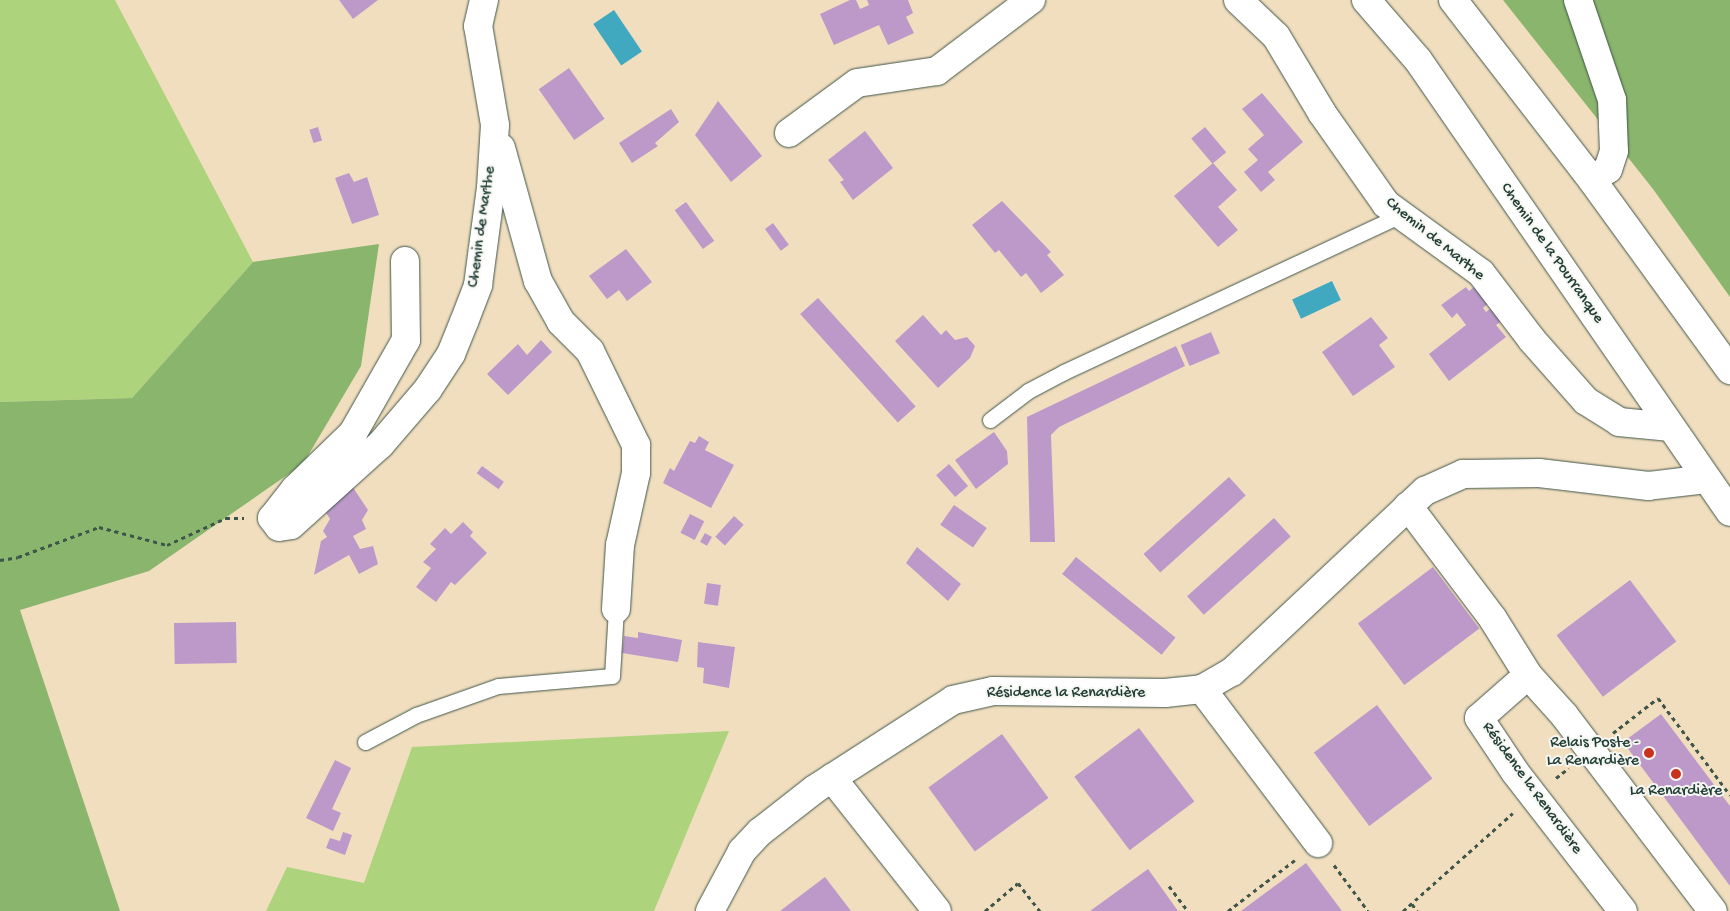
<!DOCTYPE html>
<html>
<head>
<meta charset="utf-8">
<style>
	body { margin:0 }
	#map { position:relative; width:1730px; height:911px; overflow:hidden; background:#f1debf; font-family:"Gochi Hand",sans-serif }
	div>[style] { position:absolute }
	[style*='--x'] { left:calc(var(--x)*1px); top:calc(var(--y)*1px); width:calc(var(--w)*1px); rotate:calc(var(--a)*1deg) }
	.green>* { inset:0; background:#aed37d }
	.forest>* { inset:0; background:#8ab56c }
	.water>* { inset:0; background:#40a9c0; transform-origin:0 0 }
	.building>* { inset:0; background:#bd99ca; transform-origin:0 0 }
	.path>* { height:3px; margin-top:-1.5px; transform-origin:0; background:repeating-linear-gradient(90deg,#3e5549 0 4px,transparent 0 8px) }
	.roads { filter:drop-shadow(0 0 1px #3e5549) drop-shadow(0 0 1px #3e5549) }
	.lane>* { height:15px; margin:-7.5px; padding:0 7.5px; transform-origin:7.5px; border-radius:7.5px; background:#fff }
	.street>* { height:28px; margin:-14px; padding:0 14px; transform-origin:14px; border-radius:14px; background:#fff }
	.secondary>* { height:28px; margin:-14px; padding:0 14px; transform-origin:14px; border-radius:14px; background:#fff }
	.dots>* { width:14px; height:14px; translate:-50% -50%; box-sizing:border-box; border:2px solid #f6f6f2; border-radius:50% }
	span { translate:-50% -50%; white-space:nowrap; text-align:center; line-height:1.15; -webkit-text-stroke:4px #f6f6f2; paint-order:stroke }
	.street-label { font-size:16px; color:#1f3d34 }
	.poi-label { font-size:16px; color:#1f3d34 }
	.right { translate:-100% -50%; text-align:right }
</style>
</head>
<body>
<div id="map">
	<div class="green">
		<i style="clip-path:polygon(0 0,115px 0,253px 262px,132px 398px,0 402px)"></i>
		<i style="clip-path:polygon(729px 731px,654px 911px,266px 911px,287px 867px,364px 883px,412px 747px)"></i>
	</div>
	<div class="forest">
		<i style="clip-path:polygon(1503px 0,1730px 0,1730px 297px,1653px 189px)"></i>
		<i style="clip-path:polygon(379px 244px,361px 366px,303px 464px,149px 571px,20px 610px,120px 911px,0 911px,0 402px,132px 398px,253px 262px)"></i>
	</div>
	<div class="water">
		<i style="left:614px;top:10px;width:50px;height:25px;rotate:56deg"></i>
		<i style="left:1332px;top:281px;width:21px;height:44px;rotate:65deg"></i>
	</div>
	<div class="building">
		<i style="clip-path:polygon(339px 0,378px 0,353px 19px)"></i>
		<i style="clip-path:polygon(850px 0,856px 0,860px 9px,869px 5px,867px 0,908px 0,913px 13px,906px 17px,914px 33px,888px 45px,879px 25px,834px 45px,820px 14px)"></i>
		<i style="left:569px;top:68px;width:62px;height:37px;rotate:55deg"></i>
		<i style="clip-path:polygon(1262px 93px,1303px 142px,1268px 172px,1275px 180px,1261px 192px,1244px 172px,1258px 160px,1248px 149px,1264px 135px,1242px 109px)"></i>
		<i style="clip-path:polygon(718px 101px,762px 156px,731px 182px,695px 135px)"></i>
		<i style="clip-path:polygon(671px 109px,679px 122px,655px 143px,658px 146px,632px 163px,619px 143px)"></i>
		<i style="left:318px;top:127px;width:14px;height:9px;rotate:73deg"></i>
		<i style="left:1205px;top:127px;width:33px;height:18px;rotate:50deg"></i>
		<i style="clip-path:polygon(865px 131px,893px 168px,853px 200px,840px 182px,844px 180px,828px 160px)"></i>
		<i style="clip-path:polygon(1213px 163px,1237px 190px,1218px 207px,1238px 230px,1218px 247px,1174px 196px)"></i>
		<i style="clip-path:polygon(349px 173px,354px 182px,367px 177px,379px 215px,352px 224px,335px 178px)"></i>
		<i style="clip-path:polygon(1002px 201px,1051px 252px,1047px 255px,1064px 275px,1041px 293px,1026px 273px,1021px 277px,999px 250px,995px 253px,972px 225px)"></i>
		<i style="left:686px;top:202px;width:48px;height:14px;rotate:54deg"></i>
		<i style="left:773px;top:223px;width:27px;height:10px;rotate:54deg"></i>
		<i style="clip-path:polygon(626px 249px,652px 282px,627px 301px,619px 290px,607px 299px,589px 276px)"></i>
		<i style="clip-path:polygon(1478px 284px,1491px 301px,1483px 308px,1486px 312px,1495px 305px,1506px 318px,1496px 325px,1506px 337px,1449px 381px,1429px 354px,1466px 325px,1457px 313px,1452px 318px,1441px 305px,1466px 287px,1469px 291px)"></i>
		<i style="left:818px;top:298px;width:146px;height:24px;rotate:48deg"></i>
		<i style="clip-path:polygon(923px 315px,941px 335px,946px 330px,955px 340px,967px 337px,975px 346px,970px 358px,938px 388px,895px 341px)"></i>
		<i style="clip-path:polygon(1371px 317px,1388px 338px,1379px 345px,1395px 367px,1353px 396px,1322px 352px)"></i>
		<i style="left:1211px;top:332px;width:23px;height:33px;rotate:67deg"></i>
		<i style="clip-path:polygon(541px 340px,552px 352px,508px 395px,487px 374px,518px 344px,527px 355px)"></i>
		<i style="clip-path:polygon(1176px 346px,1185px 366px,1059px 427px,1051px 435px,1055px 542px,1030px 542px,1027px 417px)"></i>
		<i style="clip-path:polygon(994px 432px,1007px 451px,1008px 464px,976px 489px,955px 460px)"></i>
		<i style="clip-path:polygon(699px 436px,709px 442px,705px 450px,734px 465px,711px 508px,663px 483px,670px 468px,674px 471px,690px 441px,695px 443px)"></i>
		<i style="left:949px;top:464px;width:29px;height:17px;rotate:49deg"></i>
		<i style="left:482px;top:466px;width:27px;height:9px;rotate:36deg"></i>
		<i style="left:1229px;top:477px;width:25px;height:115px;rotate:48deg"></i>
		<i style="clip-path:polygon(352px 486px,368px 510px,362px 520px,366px 529px,353px 536px,360px 549px,373px 546px,378px 564px,359px 574px,349px 555px,314px 575px,321px 541px,327px 537px,323px 531px,330px 519px,325px 511px)"></i>
		<i style="left:954px;top:505px;width:40px;height:24px;rotate:35deg"></i>
		<i style="left:690px;top:514px;width:16px;height:21px;rotate:27deg"></i>
		<i style="left:734px;top:516px;width:13px;height:28px;rotate:42deg"></i>
		<i style="left:1274px;top:518px;width:25px;height:117px;rotate:48deg"></i>
		<i style="clip-path:polygon(463px 522px,473px 532px,470px 536px,487px 553px,455px 585px,451px 582px,436px 602px,416px 587px,431px 568px,423px 562px,436px 549px,430px 544px,445px 528px,451px 534px)"></i>
		<i style="left:705px;top:533px;width:8px;height:10px;rotate:30deg"></i>
		<i style="clip-path:polygon(917px 547px,961px 584px,948px 601px,906px 563px)"></i>
		<i style="left:1076px;top:557px;width:128px;height:22px;rotate:39deg"></i>
		<i style="left:1433px;top:567px;width:77px;height:94px;rotate:53deg"></i>
		<i style="left:1630px;top:580px;width:77px;height:92px;rotate:53deg"></i>
		<i style="left:707px;top:583px;width:14px;height:21px;rotate:8deg"></i>
		<i style="left:236px;top:622px;width:41px;height:62px;rotate:89deg"></i>
		<i style="clip-path:polygon(638px 632px,682px 640px,678px 662px,622px 653px,624px 636px,638px 638px)"></i>
		<i style="clip-path:polygon(698px 642px,735px 647px,729px 688px,703px 683px,704px 668px,697px 667px)"></i>
		<i style="left:1377px;top:705px;width:92px;height:79px;rotate:53deg"></i>
		<i style="clip-path:polygon(1661px 714px,1730px 806px,1730px 886px,1623px 742px)"></i>
		<i style="left:1139px;top:728px;width:92px;height:81px;rotate:53deg"></i>
		<i style="left:1002px;top:734px;width:79px;height:91px;rotate:54deg"></i>
		<i style="clip-path:polygon(335px 760px,351px 768px,332px 809px,341px 813px,333px 831px,306px 818px)"></i>
		<i style="clip-path:polygon(343px 832px,352px 835px,345px 855px,326px 848px,330px 838px,340px 841px)"></i>
		<i style="clip-path:polygon(1306px 863px,1342px 911px,1241px 911px)"></i>
		<i style="clip-path:polygon(1148px 869px,1178px 911px,1090px 911px)"></i>
		<i style="clip-path:polygon(825px 877px,851px 911px,780px 911px)"></i>
	</div>
	<div class="path">
		<i style="--x:0;--y:560;--w:18;--a:-9"></i>
		<i style="--x:18;--y:557;--w:86;--a:-20.3"></i>
		<i style="--x:99;--y:527;--w:70;--a:14.8"></i>
		<i style="--x:167;--y:545;--w:65;--a:-24.6"></i>
		<i style="--x:226;--y:518;--w:18;--a:0"></i>
		<i style="--x:1613;--y:733;--w:57;--a:-37.9"></i>
		<i style="--x:1658;--y:698;--w:121;--a:53.4"></i>
		<i style="--x:1556;--y:778;--w:16;--a:-38"></i>
		<i style="--x:1334;--y:865;--w:57;--a:53.5"></i>
		<i style="--x:1169;--y:886;--w:31;--a:53"></i>
		<i style="--x:1412;--y:904;--w:9;--a:54"></i>
		<i style="--x:985;--y:911;--w:43;--a:-40.3"></i>
		<i style="--x:1018;--y:883;--w:36;--a:52"></i>
		<i style="--x:1228;--y:911;--w:84;--a:-37.3"></i>
		<i style="--x:1403;--y:911;--w:147;--a:-41.7"></i>
	</div>
	<div class="roads">
		<div class="lane">
			<i style="--x:990;--y:420;--w:48;--a:-37.3"></i>
			<i style="--x:1028;--y:391;--w:41;--a:-27.8"></i>
			<i style="--x:1064;--y:372;--w:372;--a:-25"></i>
			<i style="--x:365;--y:742;--w:58;--a:-27.9"></i>
			<i style="--x:416;--y:715;--w:87;--a:-19.5"></i>
			<i style="--x:498;--y:686;--w:114;--a:-5"></i>
			<i style="--x:612;--y:676;--w:67;--a:-86.6"></i>
		</div>
		<div class="street">
			<i style="--x:1238;--y:0;--w:52;--a:43.5"></i>
			<i style="--x:1276;--y:36;--w:90;--a:59.1"></i>
			<i style="--x:1322;--y:113;--w:111;--a:54.9"></i>
			<i style="--x:1386;--y:204;--w:117;--a:36"></i>
			<i style="--x:1481;--y:273;--w:84;--a:52.7"></i>
			<i style="--x:1532;--y:340;--w:81;--a:48.5"></i>
			<i style="--x:1586;--y:401;--w:39;--a:32"></i>
			<i style="--x:1619;--y:422;--w:52;--a:5.5"></i>
			<i style="--x:1578;--y:0;--w:106;--a:71.2"></i>
			<i style="--x:1612;--y:100;--w:51;--a:87.8"></i>
			<i style="--x:1614;--y:151;--w:19;--a:108"></i>
			<i style="--x:1608;--y:169;--w:19;--a:145"></i>
			<i style="--x:789;--y:133;--w:84;--a:-36.3"></i>
			<i style="--x:857;--y:83;--w:81;--a:-8.5"></i>
			<i style="--x:937;--y:71;--w:118;--a:-37.1"></i>
			<i style="--x:501;--y:148;--w:138;--a:74.5"></i>
			<i style="--x:538;--y:281;--w:47;--a:60.7"></i>
			<i style="--x:561;--y:322;--w:41;--a:45"></i>
			<i style="--x:590;--y:351;--w:105;--a:63.9"></i>
			<i style="--x:636;--y:445;--w:28;--a:90"></i>
			<i style="--x:636;--y:473;--w:74;--a:102.5"></i>
			<i style="--x:620;--y:545;--w:64;--a:93.6"></i>
			<i style="--x:405;--y:261;--w:79;--a:89.3"></i>
			<i style="--x:406;--y:340;--w:107;--a:119.7"></i>
			<i style="--x:353;--y:433;--w:81;--a:136"></i>
			<i style="--x:295;--y:489;--w:37;--a:128"></i>
			<i style="--x:272;--y:518;--w:11;--a:52"></i>
			<i style="--x:279;--y:527;--w:12;--a:-9"></i>
			<i style="--x:291;--y:525;--w:120;--a:-42"></i>
			<i style="--x:380;--y:445;--w:74;--a:-49.4"></i>
			<i style="--x:428;--y:389;--w:42;--a:-56.7"></i>
			<i style="--x:451;--y:354;--w:35;--a:-68"></i>
			<i style="--x:464;--y:322;--w:40;--a:-69"></i>
			<i style="--x:478;--y:285;--w:98;--a:-82.4"></i>
			<i style="--x:491;--y:188;--w:63;--a:-86.4"></i>
			<i style="--x:495;--y:125;--w:100;--a:-99.7"></i>
			<i style="--x:478;--y:26;--w:27;--a:-77"></i>
			<i style="--x:1408;--y:506;--w:141;--a:53"></i>
			<i style="--x:1493;--y:619;--w:66;--a:58"></i>
			<i style="--x:1528;--y:675;--w:65;--a:138.7"></i>
			<i style="--x:1479;--y:718;--w:65;--a:56.3"></i>
			<i style="--x:1515;--y:772;--w:176;--a:52.2"></i>
			<i style="--x:1528;--y:675;--w:54;--a:48"></i>
			<i style="--x:1564;--y:715;--w:246;--a:52.8"></i>
			<i style="--x:1202;--y:689;--w:193;--a:53"></i>
			<i style="--x:832;--y:778;--w:169;--a:51.7"></i>
			<i style="--x:710;--y:911;--w:68;--a:-61.9"></i>
			<i style="--x:742;--y:851;--w:26;--a:-47"></i>
			<i style="--x:760;--y:832;--w:70;--a:-38"></i>
			<i style="--x:815;--y:789;--w:164;--a:-32.8"></i>
			<i style="--x:953;--y:700;--w:41;--a:-12.7"></i>
			<i style="--x:993;--y:691;--w:172;--a:0.7"></i>
			<i style="--x:1165;--y:693;--w:37;--a:-6"></i>
			<i style="--x:1202;--y:689;--w:34;--a:-30"></i>
			<i style="--x:1232;--y:672;--w:265;--a:-43.2"></i>
			<i style="--x:1425;--y:491;--w:42;--a:-24.1"></i>
			<i style="--x:1463;--y:474;--w:76;--a:-0.8"></i>
			<i style="--x:1539;--y:473;--w:110;--a:6.8"></i>
			<i style="--x:1648;--y:486;--w:59;--a:-6.8"></i>
		</div>
		<div class="secondary">
			<i style="--x:1366;--y:0;--w:79;--a:49.1"></i>
			<i style="--x:1418;--y:60;--w:549;--a:55.38"></i>
			<i style="--x:1453;--y:0;--w:227;--a:52.3"></i>
			<i style="--x:1592;--y:180;--w:235;--a:54"></i>
		</div>
	</div>
	<div class="dots">
		<i style="left:1649px;top:753px;background:#c8321e"></i>
		<i style="left:1676px;top:774px;background:#c8321e"></i>
	</div>
	<div class="street-label">
		<span style="left:483px;top:227px;rotate:-82deg">Chemin de Marthe</span>
		<span style="left:1434px;top:240px;rotate:39deg">Chemin de Marthe</span>
		<span style="left:1551px;top:254px;rotate:55deg">Chemin de la Pourranque</span>
		<span style="left:1066px;top:694px">Résidence la Renardière</span>
		<span style="left:1531px;top:789px;rotate:54deg">Résidence la Renardière</span>
	</div>
	<div class="poi-label">
		<span class="right" style="left:1639px;top:753px">Relais Poste -<br>La Renardière</span>
		<span style="left:1676px;top:792px">La Renardière</span>
	</div>
</div>
</body>
</html>
